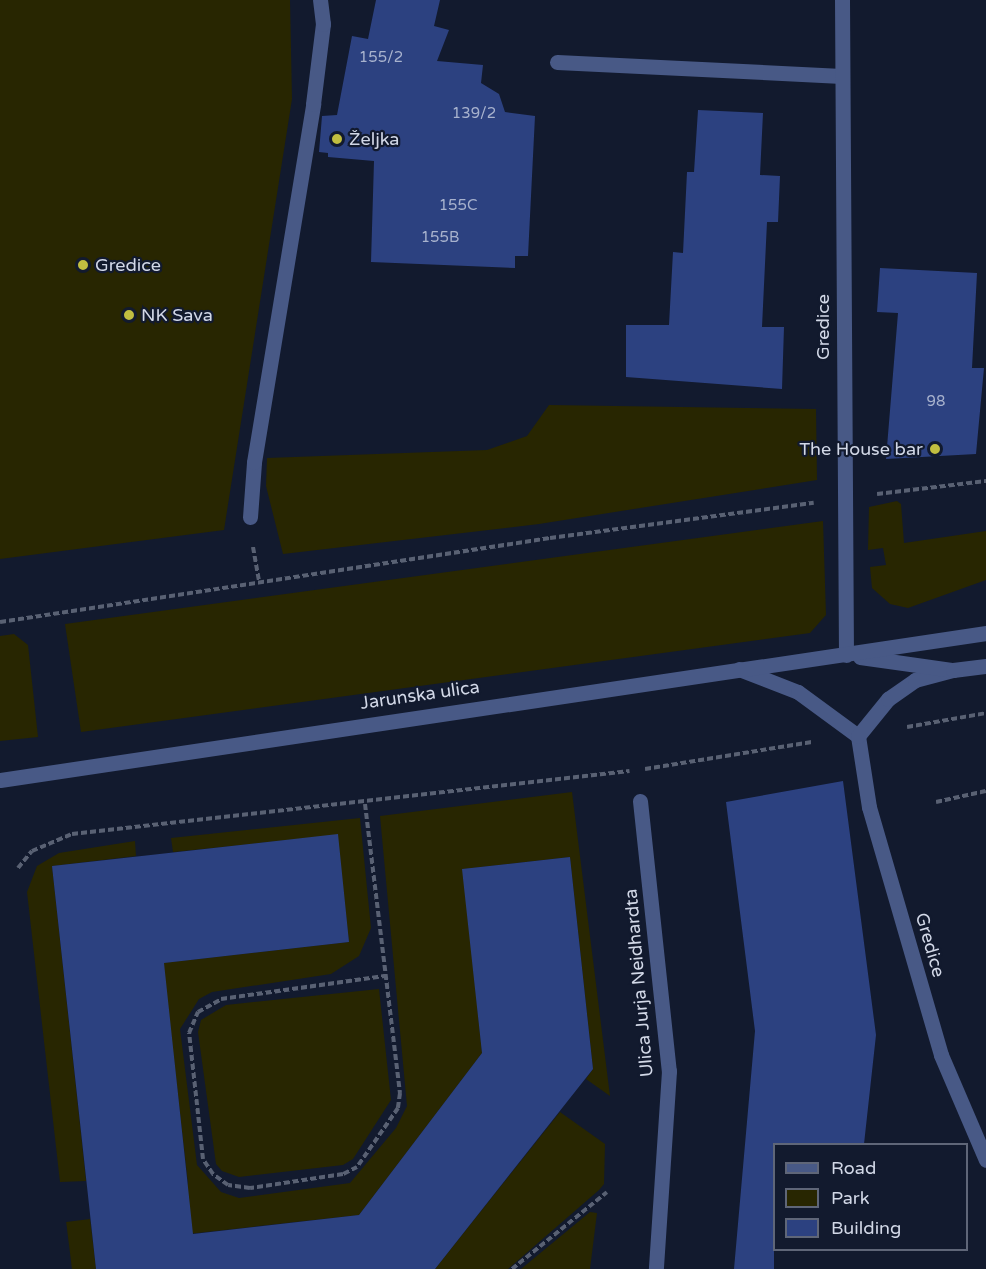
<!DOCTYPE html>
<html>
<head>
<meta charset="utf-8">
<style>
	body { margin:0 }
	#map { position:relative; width:986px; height:1269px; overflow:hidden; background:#121a2e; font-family:"Varela Round",sans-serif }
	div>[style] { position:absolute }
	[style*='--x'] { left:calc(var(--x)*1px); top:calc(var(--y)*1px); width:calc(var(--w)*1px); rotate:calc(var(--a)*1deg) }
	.green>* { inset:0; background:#282601; transform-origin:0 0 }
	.building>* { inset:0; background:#2c4180 }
	.path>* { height:4px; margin-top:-2px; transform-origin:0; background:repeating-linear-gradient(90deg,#596173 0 6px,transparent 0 9px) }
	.service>* { height:15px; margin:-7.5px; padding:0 7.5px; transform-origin:7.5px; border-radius:7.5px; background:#485986 }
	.minor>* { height:15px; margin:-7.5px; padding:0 7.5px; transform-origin:7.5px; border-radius:7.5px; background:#485986 }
	.tertiary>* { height:15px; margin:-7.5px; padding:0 7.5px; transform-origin:7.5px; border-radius:7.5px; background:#485986 }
	.dots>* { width:16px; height:16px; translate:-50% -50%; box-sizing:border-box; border:3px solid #121a2e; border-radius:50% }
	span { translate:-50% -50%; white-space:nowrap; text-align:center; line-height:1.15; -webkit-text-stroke:4.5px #121a2e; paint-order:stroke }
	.number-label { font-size:15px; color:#a8b2cd }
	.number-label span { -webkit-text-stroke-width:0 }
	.poi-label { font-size:18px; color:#d2d8e7 }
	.left { translate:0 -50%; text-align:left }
	.right { translate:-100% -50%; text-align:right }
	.street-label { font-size:18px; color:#d2d8e7 }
	.legend { position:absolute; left:773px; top:1143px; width:195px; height:108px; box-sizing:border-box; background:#121a2e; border:2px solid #5f6678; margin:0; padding:8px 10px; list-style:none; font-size:18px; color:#d2d8e7 }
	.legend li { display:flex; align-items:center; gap:12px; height:30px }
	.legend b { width:30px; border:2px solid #5f6678 }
</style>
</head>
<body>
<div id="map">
	<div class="green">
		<i style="clip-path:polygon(0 0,290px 0,292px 99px,224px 530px,0 559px)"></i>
		<i style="clip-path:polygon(549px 405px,816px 409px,817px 480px,539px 524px,283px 554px,266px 486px,267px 458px,487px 450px,527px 436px)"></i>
		<i style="clip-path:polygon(897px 501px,901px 504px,904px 543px,986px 531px,986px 580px,908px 608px,890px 604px,872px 588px,870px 567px,886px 565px,883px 548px,868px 550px,869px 507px)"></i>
		<i style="clip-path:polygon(823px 521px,826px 615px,810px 633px,81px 732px,65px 624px)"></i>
		<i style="clip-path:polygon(14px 634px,28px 645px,38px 737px,0 741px,0 636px)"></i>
		<i style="clip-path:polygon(572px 792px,610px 1096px,586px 1079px,593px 1069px,570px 857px,463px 869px,482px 1053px,359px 1215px,160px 1237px,188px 1183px,163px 963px,349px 942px,337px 835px,173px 852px,171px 838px,360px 818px,371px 928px,359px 956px,331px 974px,212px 992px,199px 999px,180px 1029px,197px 1165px,221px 1192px,239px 1198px,350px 1183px,396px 1128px,407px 1106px,380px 816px)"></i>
		<i style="clip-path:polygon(135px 841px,136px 856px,52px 866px,86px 1181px,60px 1182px,27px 892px,37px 866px,59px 853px)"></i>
		<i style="clip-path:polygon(379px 989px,391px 1100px,353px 1159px,343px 1165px,256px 1175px,239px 1177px,222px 1171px,216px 1164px,198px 1032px,201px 1020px,226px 1005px)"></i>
		<i style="clip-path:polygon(560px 1112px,605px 1144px,604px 1184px,599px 1190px,508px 1269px,435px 1269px)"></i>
		<i style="clip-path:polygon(590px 1212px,597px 1213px,590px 1269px,521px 1269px)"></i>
		<i style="left:90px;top:1219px;width:50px;height:24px;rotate:83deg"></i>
	</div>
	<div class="building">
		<i style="clip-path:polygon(376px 0,440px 0,434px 26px,449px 30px,437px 61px,483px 65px,481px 83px,499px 94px,505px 112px,535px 116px,528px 256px,515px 256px,515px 268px,371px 262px,374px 161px,328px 157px,328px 153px,319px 152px,322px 116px,337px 115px,352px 36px,368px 39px)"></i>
		<i style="clip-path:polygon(698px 110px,763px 113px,760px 175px,780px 176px,778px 222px,767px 222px,762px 327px,784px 327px,782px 389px,626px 377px,626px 325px,669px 325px,673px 252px,683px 253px,687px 172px,694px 172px)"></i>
		<i style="clip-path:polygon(880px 268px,977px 273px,972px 368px,984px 368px,976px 454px,886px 459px,898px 313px,877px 312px)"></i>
		<i style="clip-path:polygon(843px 781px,876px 1035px,864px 1144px,774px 1144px,774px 1269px,734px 1269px,755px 1031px,726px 802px)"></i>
		<i style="clip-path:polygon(338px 834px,349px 942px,164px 963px,193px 1234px,359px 1215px,482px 1053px,462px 869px,570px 857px,593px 1069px,435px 1269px,96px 1269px,52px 866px)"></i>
	</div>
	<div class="path">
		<i style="--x:877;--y:494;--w:110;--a:-6.8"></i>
		<i style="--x:253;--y:547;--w:36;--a:80"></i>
		<i style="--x:0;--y:622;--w:556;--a:-8.68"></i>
		<i style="--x:550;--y:538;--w:266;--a:-7.6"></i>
		<i style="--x:907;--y:727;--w:80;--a:-10"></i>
		<i style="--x:645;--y:769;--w:169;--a:-9.2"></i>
		<i style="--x:936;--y:802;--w:51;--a:-12.4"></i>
		<i style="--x:365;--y:804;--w:291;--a:83.1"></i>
		<i style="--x:400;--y:1093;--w:15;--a:98"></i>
		<i style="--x:398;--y:1108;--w:72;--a:124.8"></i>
		<i style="--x:357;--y:1167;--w:16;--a:153"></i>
		<i style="--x:343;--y:1174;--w:94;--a:171.4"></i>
		<i style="--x:250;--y:1188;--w:22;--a:-172"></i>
		<i style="--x:228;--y:1185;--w:19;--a:-144"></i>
		<i style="--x:213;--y:1174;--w:18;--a:-124"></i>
		<i style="--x:203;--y:1159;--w:127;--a:-96.3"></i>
		<i style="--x:189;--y:1033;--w:23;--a:-67"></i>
		<i style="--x:198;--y:1012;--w:26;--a:-29"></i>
		<i style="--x:221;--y:999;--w:165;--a:-8"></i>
		<i style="--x:18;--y:868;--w:22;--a:-51"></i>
		<i style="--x:32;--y:851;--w:43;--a:-23"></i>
		<i style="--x:72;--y:834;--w:561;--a:-6.45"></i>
		<i style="--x:512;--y:1269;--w:122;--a:-39"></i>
	</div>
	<div class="service">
		<i style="--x:557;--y:62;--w:285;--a:2.8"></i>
	</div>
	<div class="minor">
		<i style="--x:842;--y:0;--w:655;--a:89.65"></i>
		<i style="--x:250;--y:517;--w:55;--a:-85.8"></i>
		<i style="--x:254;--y:462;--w:363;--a:-80.6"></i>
		<i style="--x:313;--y:104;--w:81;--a:-82.9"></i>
		<i style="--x:323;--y:24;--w:24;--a:-97"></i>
		<i style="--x:739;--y:669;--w:63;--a:21.3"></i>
		<i style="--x:798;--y:692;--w:74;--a:36.3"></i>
		<i style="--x:858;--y:736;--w:72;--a:81.2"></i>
		<i style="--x:869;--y:807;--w:258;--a:73.8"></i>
		<i style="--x:941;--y:1055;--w:114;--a:66.8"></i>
		<i style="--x:858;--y:736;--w:48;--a:-51"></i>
		<i style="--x:888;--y:699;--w:33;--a:-35"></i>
		<i style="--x:915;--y:680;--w:39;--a:-15"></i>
		<i style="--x:640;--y:801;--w:272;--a:83.9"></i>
		<i style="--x:669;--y:1071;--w:198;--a:93.8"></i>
	</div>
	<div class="tertiary">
		<i style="--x:860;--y:657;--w:94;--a:8"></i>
		<i style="--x:953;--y:670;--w:33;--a:-7"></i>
		<i style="--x:0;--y:780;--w:997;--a:-8.48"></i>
	</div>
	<div class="dots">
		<i style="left:337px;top:139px;background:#c1be40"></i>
		<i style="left:83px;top:265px;background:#c1be40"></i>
		<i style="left:129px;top:315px;background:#c1be40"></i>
		<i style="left:935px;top:449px;background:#c1be40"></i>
	</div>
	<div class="number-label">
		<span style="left:381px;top:58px">155/2</span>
		<span style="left:474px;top:114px">139/2</span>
		<span style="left:458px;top:206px">155C</span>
		<span style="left:440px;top:238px">155B</span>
		<span style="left:936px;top:402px">98</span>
	</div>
	<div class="poi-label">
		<span class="left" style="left:349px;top:139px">Željka</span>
		<span class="left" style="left:95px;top:265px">Gredice</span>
		<span class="left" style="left:141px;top:315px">NK Sava</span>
		<span class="right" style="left:923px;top:449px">The House bar</span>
	</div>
	<div class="street-label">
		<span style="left:823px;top:327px;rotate:-90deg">Gredice</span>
		<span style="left:420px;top:695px;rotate:-8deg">Jarunska ulica</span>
		<span style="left:930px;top:945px;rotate:74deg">Gredice</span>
		<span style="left:639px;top:983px;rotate:-95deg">Ulica Jurja Neidhardta</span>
	</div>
	<ul class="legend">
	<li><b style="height:8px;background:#485986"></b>Road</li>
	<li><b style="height:16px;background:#282601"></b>Park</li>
	<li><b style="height:16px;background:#2c4180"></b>Building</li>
	</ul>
</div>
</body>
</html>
